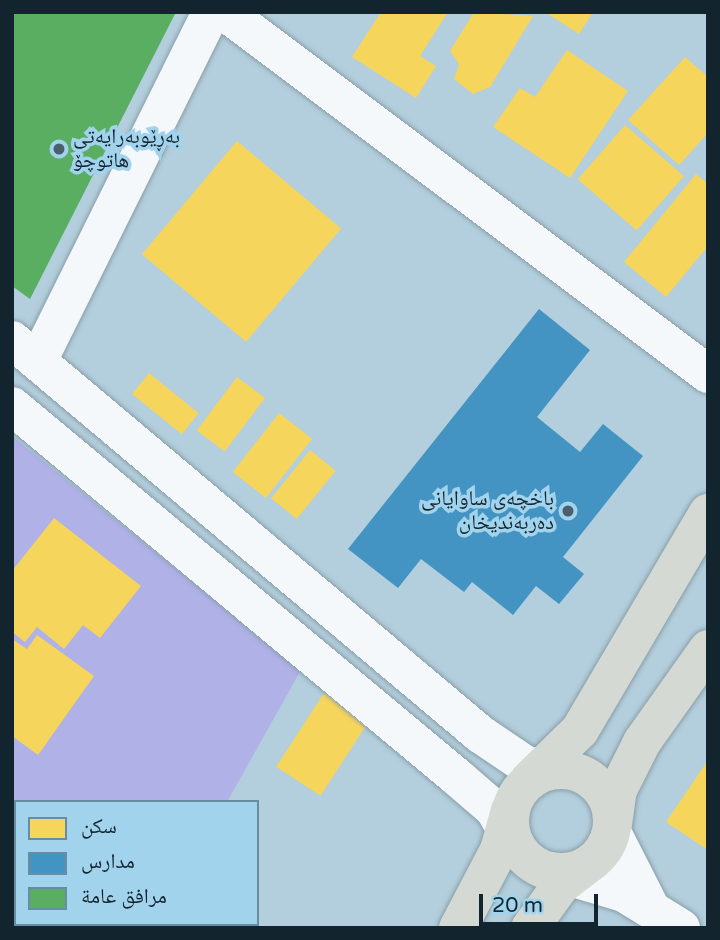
<!DOCTYPE html>
<html>
<head>
<meta charset="utf-8">
<style>
	body { margin:0 }
	#map { position:relative; width:720px; height:940px; overflow:hidden; background:#b3cedc; font-family:"Varela Round","Noto Naskh Arabic",sans-serif }
	div>[style] { position:absolute }
	[style*='--x'] { left:calc(var(--x)*1px); top:calc(var(--y)*1px); width:calc(var(--w)*1px); rotate:calc(var(--a)*1deg) }
	.green>* { inset:0; background:#afb1e7 }
	.homes>* { inset:0; background:#f6d55c; transform-origin:0 0 }
	.schools>* { inset:0; background:#4393c3 }
	.public>* { inset:0; background:#5aae61 }
	.roads { filter:drop-shadow(0 0 2px #899ea9) drop-shadow(0 0 2px #899ea9) }
	.minor>* { height:38px; margin:-19px; padding:0 19px; transform-origin:19px; border-radius:19px; background:#f4f8fa }
	.highway>* { height:38px; margin:-19px; padding:0 19px; transform-origin:19px; border-radius:19px; background:#d5d9d3 }
	.highway>.ring { margin:-19px; padding:0; box-sizing:content-box; background:none; border:38px solid #d5d9d3; border-radius:50% }
	.dots>* { width:19px; height:19px; translate:-50% -50%; box-sizing:border-box; border:4px solid #a2d3ed; border-radius:50% }
	span { translate:-50% -50%; white-space:nowrap; text-align:center; line-height:1.15; -webkit-text-stroke:7px #a2d3ed; paint-order:stroke }
	.poi-label { font-size:21px; color:#12252f }
	.left { translate:0 -50%; text-align:left }
	.right { translate:-100% -50%; text-align:right }
	.frame { position:absolute; inset:0; border:14px solid #12252f; pointer-events:none }
	.legend { position:absolute; left:14px; top:800px; width:245px; height:126px; box-sizing:border-box; background:#a2d3ed; border:2px solid #688da1; margin:0; padding:9px 12px; list-style:none; font-size:21px; color:#12252f }
	.legend li { display:flex; align-items:center; gap:14px; height:35px }
	.legend b { width:35px; border:2px solid #688da1 }
	.scale { position:absolute; left:479px; top:894px; width:119px; height:32px; box-sizing:border-box; border:4px solid #12252f; border-top:0; padding-left:9px; font-size:21px; line-height:24px; white-space:nowrap; color:#12252f; -webkit-text-stroke:5px #a2d3ed; paint-order:stroke }
</style>
</head>
<body>
<div id="map">
	<div class="green">
		<i style="clip-path:polygon(12px 436px,301px 670px,227px 802px,16px 802px,16px 924px,157px 928px,12px 928px)"></i>
	</div>
	<div class="homes">
		<i style="clip-path:polygon(381px 12px,448px 12px,420px 56px,436px 66px,416px 98px,352px 57px)"></i>
		<i style="clip-path:polygon(474px 12px,533px 16px,490px 87px,473px 94px,454px 79px,459px 64px,450px 51px)"></i>
		<i style="clip-path:polygon(545px 12px,593px 12px,579px 34px)"></i>
		<i style="clip-path:polygon(567px 50px,628px 91px,570px 178px,493px 127px,520px 88px,535px 97px)"></i>
		<i style="clip-path:polygon(685px 57px,708px 77px,708px 133px,679px 165px,628px 120px)"></i>
		<i style="left:625px;top:125px;width:78px;height:72px;rotate:41deg"></i>
		<i style="clip-path:polygon(12px 128px,20px 131px,12px 149px)"></i>
		<i style="left:237px;top:141px;width:136px;height:148px;rotate:40deg"></i>
		<i style="clip-path:polygon(696px 174px,708px 184px,708px 246px,666px 297px,624px 262px)"></i>
		<i style="left:149px;top:373px;width:64px;height:27px;rotate:39deg"></i>
		<i style="left:237px;top:377px;width:35px;height:67px;rotate:37deg"></i>
		<i style="left:279px;top:413px;width:42px;height:75px;rotate:38deg"></i>
		<i style="left:310px;top:450px;width:33px;height:62px;rotate:39deg"></i>
		<i style="clip-path:polygon(54px 518px,141px 586px,100px 638px,83px 625px,64px 649px,37px 627px,25px 642px,12px 632px,12px 571px)"></i>
		<i style="clip-path:polygon(37px 635px,94px 676px,38px 755px,12px 736px,12px 639px,27px 649px)"></i>
		<i style="left:324px;top:693px;width:53px;height:88px;rotate:33deg"></i>
		<i style="clip-path:polygon(708px 760px,708px 850px,666px 822px)"></i>
	</div>
	<div class="schools">
		<i style="clip-path:polygon(539px 309px,590px 350px,537px 417px,580px 452px,603px 424px,643px 456px,563px 557px,584px 574px,559px 604px,536px 586px,513px 615px,472px 582px,464px 592px,421px 559px,398px 588px,348px 549px)"></i>
	</div>
	<div class="public">
		<i style="clip-path:polygon(12px 12px,176px 12px,30px 299px,12px 286px)"></i>
	</div>
	<div class="roads">
		<div class="minor">
			<i style="--x:225;--y:12;--w:604;--a:36.85"></i>
			<i style="--x:12;--y:340;--w:612;--a:40.09"></i>
			<i style="--x:480;--y:734;--w:55;--a:34"></i>
			<i style="--x:526;--y:765;--w:29;--a:10"></i>
			<i style="--x:38;--y:361;--w:390;--a:-63.6"></i>
			<i style="--x:12;--y:406;--w:581;--a:39.83"></i>
			<i style="--x:458;--y:778;--w:48;--a:40.7"></i>
			<i style="--x:494;--y:809;--w:36;--a:60"></i>
			<i style="--x:612;--y:832;--w:82;--a:63.1"></i>
			<i style="--x:550;--y:871;--w:77;--a:16.6"></i>
			<i style="--x:624;--y:893;--w:67;--a:31.6"></i>
		</div>
		<div class="highway">
			<i class="ring" style="left:510px;top:770px;width:64px;height:64px"></i>
			<i style="--x:529;--y:780;--w:71;--a:-44.4"></i>
			<i style="--x:580;--y:730;--w:252;--a:-59.5"></i>
			<i style="--x:613;--y:824;--w:34;--a:-82"></i>
			<i style="--x:618;--y:790;--w:54;--a:-63.4"></i>
			<i style="--x:642;--y:742;--w:114;--a:-54.6"></i>
			<i style="--x:458;--y:928;--w:88;--a:-62.3"></i>
			<i style="--x:499;--y:850;--w:41;--a:-74.6"></i>
			<i style="--x:530;--y:928;--w:53;--a:-54.2"></i>
			<i style="--x:561;--y:885;--w:30;--a:-37"></i>
		</div>
	</div>
	<div class="dots">
		<i style="left:59px;top:149px;background:#4a606c"></i>
		<i style="left:568px;top:511px;background:#4a606c"></i>
	</div>
	<div class="poi-label">
		<span class="left" style="left:73px;top:149px">بەڕێوبەرایەتی<br>هاتوچۆ</span>
		<span class="right" style="left:554px;top:511px">باخچەی ساوایانی<br>دەربەندیخان</span>
	</div>
	<div class="frame"></div>
	<ul class="legend">
	<li><b style="height:19px;background:#f6d55c"></b>سكن</li>
	<li><b style="height:19px;background:#4393c3"></b>مدارس</li>
	<li><b style="height:19px;background:#5aae61"></b>مرافق عامة</li>
	</ul>
	<div class="scale">20 m</div>
</div>
</body>
</html>
